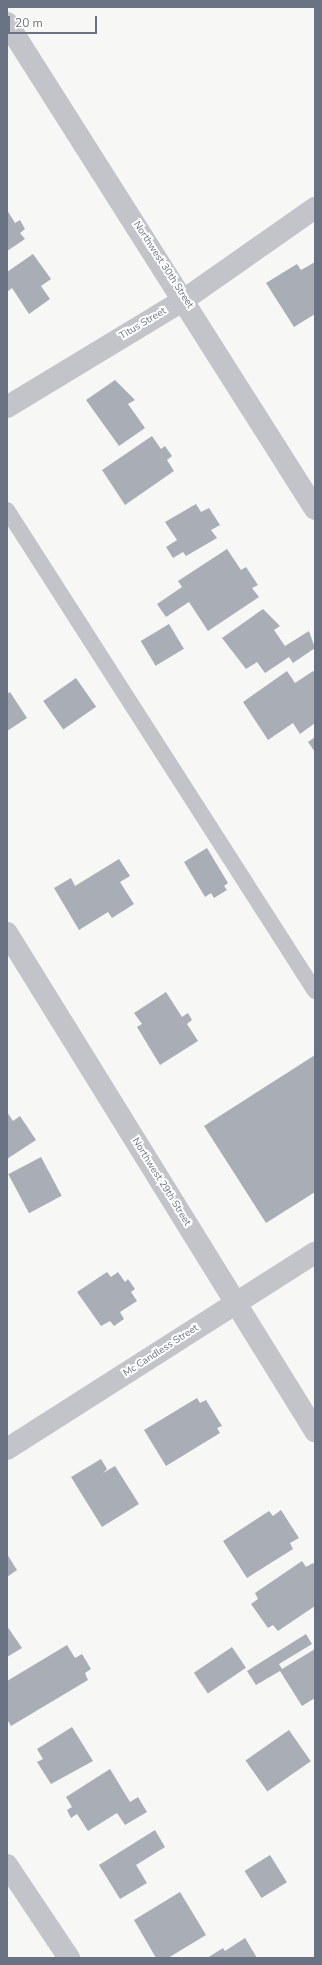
<!DOCTYPE html>
<html>
<head>
<meta charset="utf-8">
<style>
	body { margin:0 }
	#map { position:relative; width:322px; height:1965px; overflow:hidden; background:#f7f8f5; font-family:"Nunito Sans",sans-serif }
	div>[style] { position:absolute }
	[style*='--x'] { left:calc(var(--x)*1px); top:calc(var(--y)*1px); width:calc(var(--w)*1px); rotate:calc(var(--a)*1deg) }
	.building>* { inset:0; background:#a9aeb6; transform-origin:0 0 }
	.service>* { height:16px; margin:-8px; padding:0 8px; transform-origin:8px; border-radius:8px; background:#c2c4c9 }
	.minor>* { height:22px; margin:-11px; padding:0 11px; transform-origin:11px; border-radius:11px; background:#c2c4c9 }
	span { translate:-50% -50%; white-space:nowrap; text-align:center; line-height:1.15; -webkit-text-stroke:4px #fff; paint-order:stroke }
	.street-label { font-size:10px; color:#697384 }
	.frame { position:absolute; inset:0; border:8px solid #697384; pointer-events:none }
	.scale { position:absolute; left:8px; top:16px; width:89px; height:18px; box-sizing:border-box; border:2px solid #697384; border-top:0; padding-left:5px; font-size:12px; line-height:14px; white-space:nowrap; color:#697384; -webkit-text-stroke:3px #fff; paint-order:stroke }
</style>
</head>
<body>
<div id="map">
	<div class="building">
		<i style="clip-path:polygon(7px 210px,15px 223px,20px 220px,25px 229px,20px 233px,25px 239px,7px 251px)"></i>
		<i style="clip-path:polygon(33px 254px,51px 279px,41px 286px,50px 299px,29px 314px,12px 288px,7px 292px,7px 272px)"></i>
		<i style="clip-path:polygon(315px 262px,315px 314px,294px 327px,266px 283px,297px 264px,301px 270px)"></i>
		<i style="clip-path:polygon(115px 380px,135px 400px,128px 404px,145px 428px,119px 446px,86px 400px)"></i>
		<i style="clip-path:polygon(152px 436px,161px 449px,165px 446px,172px 456px,167px 460px,174px 471px,125px 505px,102px 470px)"></i>
		<i style="clip-path:polygon(196px 504px,201px 512px,209px 508px,220px 525px,211px 530px,217px 538px,186px 556px,183px 552px,173px 558px,166px 547px,177px 540px,165px 522px)"></i>
		<i style="clip-path:polygon(227px 549px,241px 570px,246px 567px,258px 585px,252px 588px,259px 597px,208px 631px,189px 602px,166px 617px,157px 604px,182px 587px,178px 581px)"></i>
		<i style="clip-path:polygon(263px 609px,280px 626px,274px 630px,285px 646px,309px 631px,315px 648px,293px 663px,289px 657px,265px 673px,257px 662px,246px 669px,222px 638px)"></i>
		<i style="left:169px;top:624px;width:29px;height:33px;rotate:59deg"></i>
		<i style="clip-path:polygon(287px 671px,295px 683px,313px 671px,315px 674px,315px 723px,300px 734px,293px 723px,268px 740px,243px 702px)"></i>
		<i style="left:76px;top:678px;width:35px;height:40px;rotate:55deg"></i>
		<i style="clip-path:polygon(10px 692px,27px 718px,7px 731px,7px 694px)"></i>
		<i style="clip-path:polygon(315px 737px,315px 752px,308px 742px)"></i>
		<i style="clip-path:polygon(207px 848px,228px 883px,224px 886px,227px 890px,214px 898px,211px 893px,205px 897px,184px 862px)"></i>
		<i style="clip-path:polygon(119px 859px,130px 876px,120px 882px,134px 904px,112px 918px,108px 912px,79px 930px,54px 888px,71px 878px,75px 886px)"></i>
		<i style="clip-path:polygon(166px 992px,182px 1017px,188px 1013px,192px 1020px,187px 1024px,198px 1041px,160px 1065px,137px 1027px,142px 1024px,134px 1013px)"></i>
		<i style="clip-path:polygon(315px 1055px,315px 1192px,266px 1223px,204px 1126px)"></i>
		<i style="clip-path:polygon(7px 1112px,13px 1121px,20px 1116px,36px 1140px,7px 1159px)"></i>
		<i style="left:41px;top:1157px;width:44px;height:37px;rotate:62deg"></i>
		<i style="clip-path:polygon(107px 1272px,111px 1277px,118px 1272px,125px 1282px,128px 1279px,135px 1289px,131px 1292px,137px 1301px,120px 1312px,124px 1319px,114px 1326px,110px 1321px,101px 1326px,77px 1292px)"></i>
		<i style="clip-path:polygon(197px 1398px,200px 1403px,206px 1400px,222px 1426px,217px 1428px,220px 1433px,166px 1466px,144px 1430px)"></i>
		<i style="clip-path:polygon(101px 1459px,107px 1469px,103px 1473px,115px 1466px,139px 1504px,102px 1527px,71px 1477px)"></i>
		<i style="clip-path:polygon(281px 1510px,299px 1538px,290px 1543px,293px 1549px,247px 1578px,223px 1541px,269px 1511px,273px 1516px)"></i>
		<i style="clip-path:polygon(7px 1554px,17px 1570px,7px 1577px)"></i>
		<i style="clip-path:polygon(302px 1561px,306px 1567px,313px 1563px,315px 1566px,315px 1606px,278px 1631px,273px 1625px,268px 1628px,251px 1604px,258px 1599px,255px 1593px)"></i>
		<i style="clip-path:polygon(7px 1626px,22px 1648px,7px 1657px)"></i>
		<i style="clip-path:polygon(306px 1634px,312px 1644px,279px 1664px,282px 1669px,315px 1649px,315px 1698px,302px 1706px,280px 1671px,256px 1685px,247px 1671px)"></i>
		<i style="clip-path:polygon(67px 1645px,75px 1658px,82px 1654px,91px 1669px,85px 1673px,88px 1680px,11px 1726px,7px 1719px,7px 1681px)"></i>
		<i style="left:232px;top:1647px;width:25px;height:46px;rotate:56deg"></i>
		<i style="clip-path:polygon(72px 1727px,93px 1761px,51px 1784px,37px 1762px,43px 1759px,37px 1749px)"></i>
		<i style="left:289px;top:1730px;width:38px;height:53px;rotate:55deg"></i>
		<i style="clip-path:polygon(110px 1769px,130px 1802px,138px 1797px,147px 1812px,125px 1825px,117px 1813px,88px 1831px,77px 1814px,71px 1818px,67px 1810px,72px 1807px,66px 1797px)"></i>
		<i style="clip-path:polygon(155px 1830px,165px 1847px,136px 1865px,147px 1883px,120px 1899px,99px 1865px)"></i>
		<i style="left:270px;top:1855px;width:32px;height:30px;rotate:58deg"></i>
		<i style="clip-path:polygon(180px 1892px,206px 1935px,168px 1958px,156px 1958px,134px 1920px)"></i>
		<i style="clip-path:polygon(245px 1938px,257px 1958px,207px 1958px,223px 1948px,225px 1951px)"></i>
	</div>
	<div class="service">
		<i style="--x:7;--y:510;--w:571;--a:57.37"></i>
	</div>
	<div class="minor">
		<i style="--x:7;--y:23;--w:575;--a:57.64"></i>
		<i style="--x:7;--y:407;--w:208;--a:-31.2"></i>
		<i style="--x:185;--y:299;--w:159;--a:-35"></i>
		<i style="--x:7;--y:933;--w:586;--a:58.26"></i>
		<i style="--x:7;--y:1449;--w:365;--a:-32.5"></i>
		<i style="--x:7;--y:1865;--w:112;--a:56.3"></i>
	</div>
	<div class="street-label">
		<span style="left:163px;top:265px;rotate:57deg">Northwest 30th Street</span>
		<span style="left:143px;top:324px;rotate:-31deg">Titus Street</span>
		<span style="left:161px;top:1182px;rotate:58deg">Northwest 29th Street</span>
		<span style="left:161px;top:1351px;rotate:-33deg">Mc Candless Street</span>
	</div>
	<div class="frame"></div>
	<div class="scale">20 m</div>
</div>
</body>
</html>
